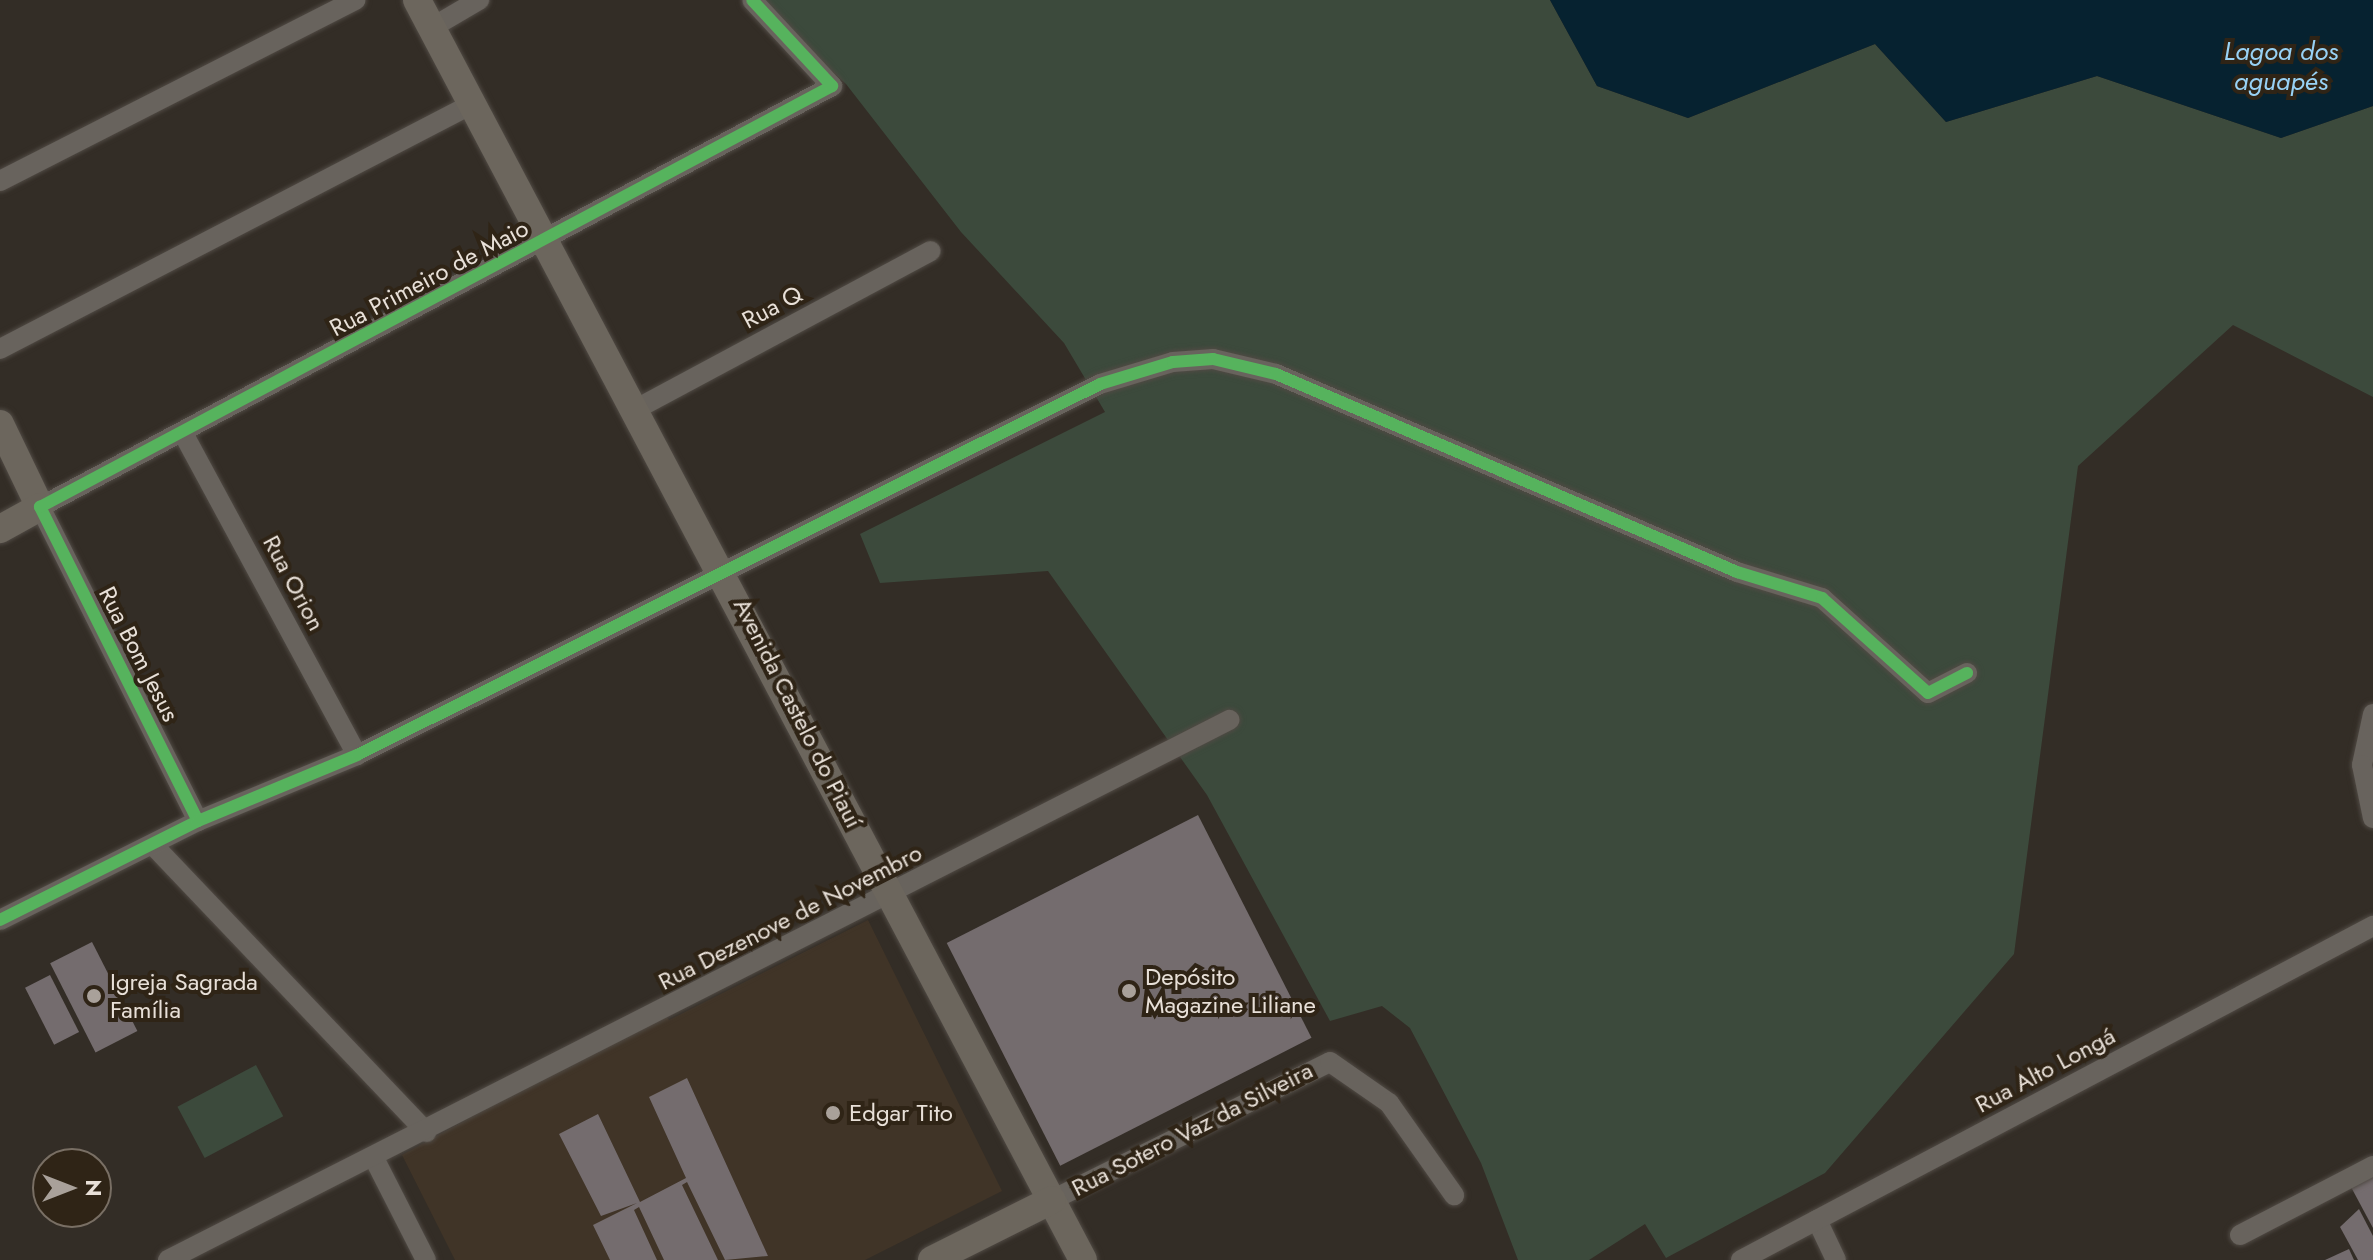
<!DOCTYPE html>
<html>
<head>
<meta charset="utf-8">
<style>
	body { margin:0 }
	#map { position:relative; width:2373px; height:1260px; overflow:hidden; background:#332d26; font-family:Jost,sans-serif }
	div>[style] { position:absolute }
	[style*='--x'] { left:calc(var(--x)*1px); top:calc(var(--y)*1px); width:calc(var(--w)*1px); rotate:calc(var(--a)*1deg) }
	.education>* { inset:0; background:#403427 }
	.green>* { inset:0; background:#3c4a3c; transform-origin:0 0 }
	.water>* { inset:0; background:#062230 }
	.building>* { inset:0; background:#746c6e; transform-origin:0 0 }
	.roads { filter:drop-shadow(0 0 2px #504a44) drop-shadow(0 0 2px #504a44) }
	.street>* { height:20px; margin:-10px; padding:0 10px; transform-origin:10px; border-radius:10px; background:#68635d }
	.secondary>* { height:28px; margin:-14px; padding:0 14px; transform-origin:14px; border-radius:14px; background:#6c665d }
	.cycleway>* { height:12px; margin:-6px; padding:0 6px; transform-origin:6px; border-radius:6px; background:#56b35d }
	.dots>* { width:22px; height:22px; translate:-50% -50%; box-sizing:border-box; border:4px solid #2f2416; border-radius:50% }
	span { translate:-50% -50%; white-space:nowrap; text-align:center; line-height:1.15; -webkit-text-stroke:8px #2f2416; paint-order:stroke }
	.street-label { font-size:24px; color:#e8e0d8 }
	.poi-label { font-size:24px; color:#e8e0d8 }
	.left { translate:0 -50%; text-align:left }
	.water-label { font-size:26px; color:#98d2f5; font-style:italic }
	.north { position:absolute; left:32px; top:1148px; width:80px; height:80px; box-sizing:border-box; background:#2f2416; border:2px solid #796f64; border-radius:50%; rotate:90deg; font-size:22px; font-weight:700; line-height:32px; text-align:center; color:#e8e0d8 }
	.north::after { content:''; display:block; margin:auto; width:28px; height:36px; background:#a9a19a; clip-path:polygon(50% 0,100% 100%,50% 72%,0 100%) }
</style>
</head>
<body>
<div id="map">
	<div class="education">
		<i style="clip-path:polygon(868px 920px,1002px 1191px,865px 1260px,455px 1260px,402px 1155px,664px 1011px,669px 1020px)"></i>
	</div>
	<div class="green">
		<i style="clip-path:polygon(754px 0,1550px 0,1597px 86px,1688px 118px,1875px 44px,1946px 122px,2097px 76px,2281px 138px,2373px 106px,2373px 397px,2233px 325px,2078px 466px,2014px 954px,1825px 1173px,1666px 1258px,1645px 1224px,1589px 1260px,1518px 1260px,1481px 1163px,1410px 1028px,1382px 1006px,1330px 1021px,1207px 795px,1048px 571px,880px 583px,860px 534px,1105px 412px,1064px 343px,961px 232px,846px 84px)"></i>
		<i style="left:256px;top:1065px;width:58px;height:89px;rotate:62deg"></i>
	</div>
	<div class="water">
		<i style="clip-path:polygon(1550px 0,2373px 0,2373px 106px,2281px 138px,2097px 76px,1946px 122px,1875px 44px,1688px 118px,1597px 86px)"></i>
	</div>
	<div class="building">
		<i style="left:1198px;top:815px;width:250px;height:282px;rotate:63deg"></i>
		<i style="left:92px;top:942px;width:100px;height:47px;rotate:63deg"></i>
		<i style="left:50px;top:975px;width:64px;height:28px;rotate:63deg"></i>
		<i style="clip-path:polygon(687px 1078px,768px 1256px,725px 1260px,687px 1182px,682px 1185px,718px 1260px,664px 1260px,639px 1207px,634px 1210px,657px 1260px,610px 1260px,593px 1225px,637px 1203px,601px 1216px,559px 1134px,598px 1114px,640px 1202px,686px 1178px,649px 1097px)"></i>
		<i style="clip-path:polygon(2373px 1175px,2373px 1228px,2351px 1187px)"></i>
		<i style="clip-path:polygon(2359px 1209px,2373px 1236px,2373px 1260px,2358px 1260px,2340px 1227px)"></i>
		<i style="clip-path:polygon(2349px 1249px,2354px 1260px,2325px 1260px)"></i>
	</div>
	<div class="roads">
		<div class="street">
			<i style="--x:431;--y:28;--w:56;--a:-30.3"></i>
			<i style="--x:0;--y:181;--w:399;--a:-27"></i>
			<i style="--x:0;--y:349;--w:530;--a:-27.44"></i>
			<i style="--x:638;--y:408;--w:332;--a:-28.2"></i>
			<i style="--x:184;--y:435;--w:364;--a:61.6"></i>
			<i style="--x:2373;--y:714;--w:52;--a:102.2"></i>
			<i style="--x:2362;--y:765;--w:54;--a:78.3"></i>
			<i style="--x:198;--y:821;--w:352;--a:-116.7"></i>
			<i style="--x:40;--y:507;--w:897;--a:-27.99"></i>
			<i style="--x:832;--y:86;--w:117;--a:-132.9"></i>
			<i style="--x:154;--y:846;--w:395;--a:46.4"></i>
			<i style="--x:0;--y:920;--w:221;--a:-26.6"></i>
			<i style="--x:198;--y:821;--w:172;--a:-22.5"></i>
			<i style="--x:357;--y:755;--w:830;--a:-26.53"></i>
			<i style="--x:1100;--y:384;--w:76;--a:-16.8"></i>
			<i style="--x:1173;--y:362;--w:40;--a:-4.3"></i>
			<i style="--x:1213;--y:359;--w:65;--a:13.4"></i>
			<i style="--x:1276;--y:374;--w:502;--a:23.24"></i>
			<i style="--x:1737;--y:572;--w:89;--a:17"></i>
			<i style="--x:1822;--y:598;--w:142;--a:41.9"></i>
			<i style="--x:1928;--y:693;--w:44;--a:-27.1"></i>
			<i style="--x:375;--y:1160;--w:112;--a:63"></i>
			<i style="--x:1052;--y:1200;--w:310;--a:-26.4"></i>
			<i style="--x:1330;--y:1062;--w:72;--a:34.8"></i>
			<i style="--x:1389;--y:1103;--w:113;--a:54.8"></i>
			<i style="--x:1817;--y:1220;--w:44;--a:64.6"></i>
			<i style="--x:2240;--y:1235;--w:150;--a:-27.4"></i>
			<i style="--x:168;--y:1260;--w:1191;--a:-26.97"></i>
			<i style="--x:1741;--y:1260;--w:715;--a:-27.86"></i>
		</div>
		<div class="secondary">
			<i style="--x:417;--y:0;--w:1425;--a:62.14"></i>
			<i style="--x:0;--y:424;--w:92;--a:64.3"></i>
			<i style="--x:40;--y:507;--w:46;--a:151.2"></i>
			<i style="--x:932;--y:1260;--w:134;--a:-26.6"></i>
		</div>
	</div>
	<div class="cycleway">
		<i style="--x:198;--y:821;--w:352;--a:-116.7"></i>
		<i style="--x:40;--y:507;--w:897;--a:-27.99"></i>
		<i style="--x:832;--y:86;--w:117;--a:-132.9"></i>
		<i style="--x:0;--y:920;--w:221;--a:-26.6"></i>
		<i style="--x:198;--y:821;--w:172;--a:-22.5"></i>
		<i style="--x:357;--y:755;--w:830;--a:-26.53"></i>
		<i style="--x:1100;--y:384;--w:76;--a:-16.8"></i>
		<i style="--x:1173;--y:362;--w:40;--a:-4.3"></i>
		<i style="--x:1213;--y:359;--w:65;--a:13.4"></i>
		<i style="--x:1276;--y:374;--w:502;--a:23.24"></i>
		<i style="--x:1737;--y:572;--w:89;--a:17"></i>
		<i style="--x:1822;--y:598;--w:142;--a:41.9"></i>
		<i style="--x:1928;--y:693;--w:44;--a:-27.1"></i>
	</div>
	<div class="dots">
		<i style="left:1129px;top:991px;background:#a9a19a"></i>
		<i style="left:94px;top:996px;background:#a9a19a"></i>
		<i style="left:833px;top:1113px;background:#a9a19a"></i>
	</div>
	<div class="street-label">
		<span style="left:429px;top:278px;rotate:-28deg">Rua Primeiro de Maio</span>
		<span style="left:772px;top:307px;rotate:-28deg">Rua Q</span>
		<span style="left:294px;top:583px;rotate:62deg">Rua Orion</span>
		<span style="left:139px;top:654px;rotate:63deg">Rua Bom Jesus</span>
		<span style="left:798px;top:713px;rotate:63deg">Avenida Castelo do Piauí</span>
		<span style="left:790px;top:917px;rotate:-27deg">Rua Dezenove de Novembro</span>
		<span style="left:2045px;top:1070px;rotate:-28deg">Rua Alto Longá</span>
		<span style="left:1192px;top:1129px;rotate:-27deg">Rua Sotero Vaz da Silveira</span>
	</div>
	<div class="poi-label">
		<span class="left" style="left:1145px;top:991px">Depósito<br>Magazine Liliane</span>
		<span class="left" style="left:110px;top:996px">Igreja Sagrada<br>Família</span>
		<span class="left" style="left:849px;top:1113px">Edgar Tito</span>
	</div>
	<div class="water-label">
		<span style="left:2281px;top:67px">Lagoa dos<br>aguapés</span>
	</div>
	<div class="north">N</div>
</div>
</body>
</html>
